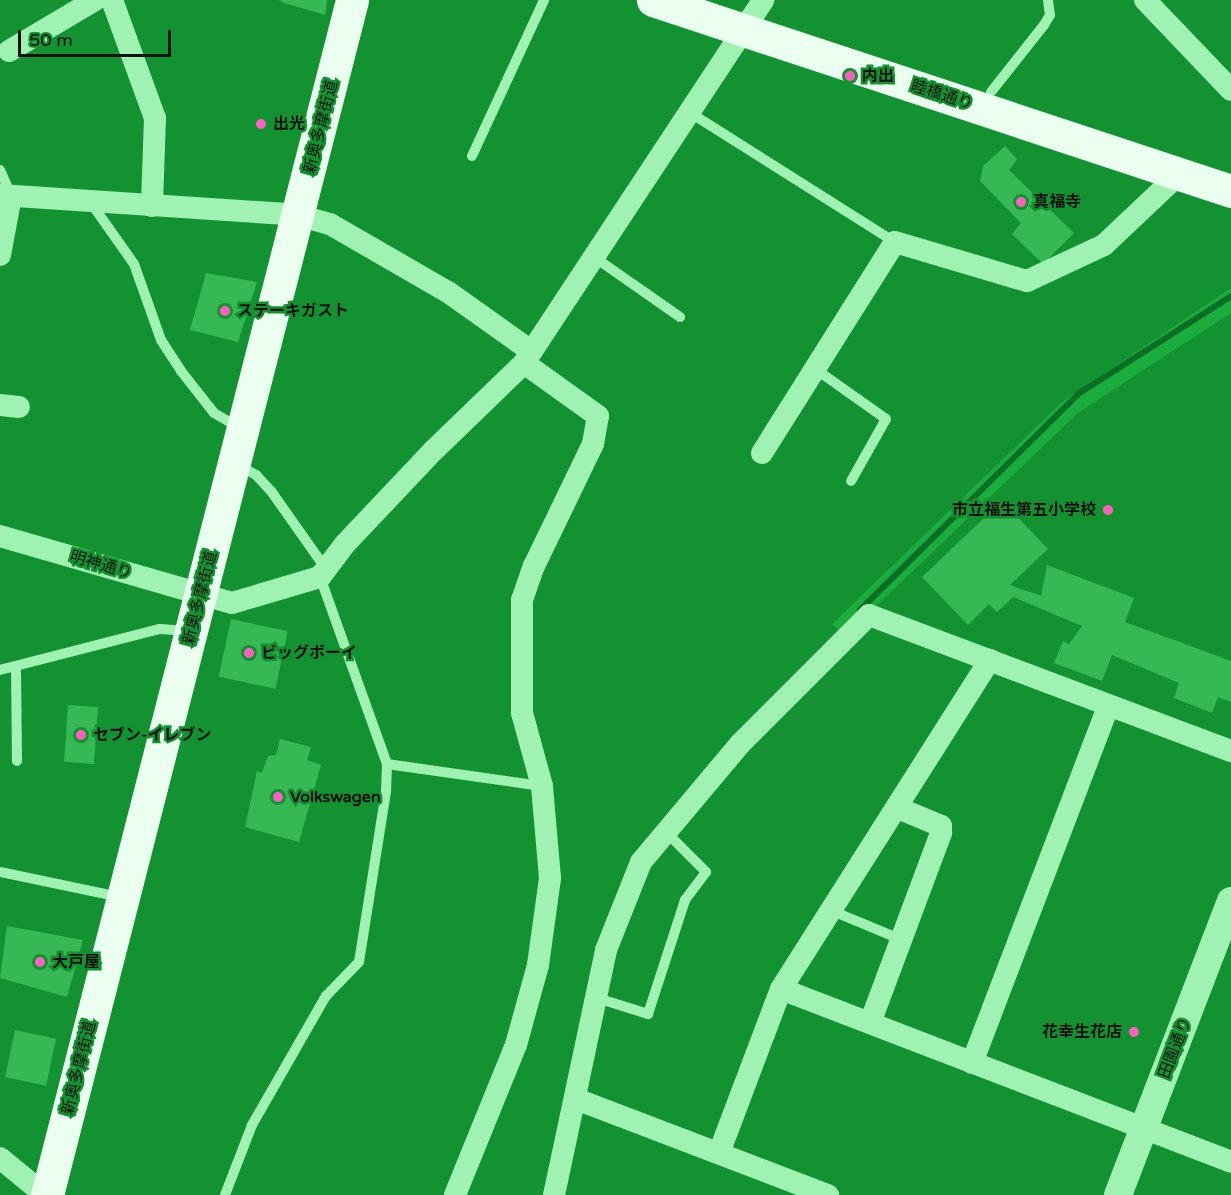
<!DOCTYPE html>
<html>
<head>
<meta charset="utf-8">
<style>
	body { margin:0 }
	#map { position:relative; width:1231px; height:1195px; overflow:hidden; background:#129231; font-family:"Varela Round","Noto Sans JP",sans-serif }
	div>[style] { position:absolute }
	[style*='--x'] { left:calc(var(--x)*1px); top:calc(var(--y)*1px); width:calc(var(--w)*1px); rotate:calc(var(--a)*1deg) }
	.green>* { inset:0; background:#1aac3c }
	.stream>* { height:6px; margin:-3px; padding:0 3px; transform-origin:3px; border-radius:3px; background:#0b6e24 }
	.building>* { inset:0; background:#36b955; transform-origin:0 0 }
	.service>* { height:10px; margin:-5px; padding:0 5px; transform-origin:5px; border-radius:5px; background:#9ff2b2 }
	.minor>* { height:22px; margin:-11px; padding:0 11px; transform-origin:11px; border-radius:11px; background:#9ff2b2 }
	.tertiary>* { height:28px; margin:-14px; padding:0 14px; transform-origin:14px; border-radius:14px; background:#9ff2b2 }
	.primary>* { height:33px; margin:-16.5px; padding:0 16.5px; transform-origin:16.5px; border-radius:16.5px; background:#eafff0 }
	.dots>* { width:16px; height:16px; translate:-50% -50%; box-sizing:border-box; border:3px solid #129231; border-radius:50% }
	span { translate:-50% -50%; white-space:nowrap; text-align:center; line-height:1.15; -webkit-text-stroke:5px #129231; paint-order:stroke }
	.poi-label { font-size:16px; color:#111; font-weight:700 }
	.left { translate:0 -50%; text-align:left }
	.right { translate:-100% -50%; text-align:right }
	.street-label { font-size:16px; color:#111 }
	.scale { position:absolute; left:18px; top:30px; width:153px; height:27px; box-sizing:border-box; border:3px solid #111; border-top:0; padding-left:8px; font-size:18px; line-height:21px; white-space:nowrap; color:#111; -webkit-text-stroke:4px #129231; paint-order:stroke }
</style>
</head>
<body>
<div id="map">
	<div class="green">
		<i style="clip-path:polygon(1231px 288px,1231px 313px,1078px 413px,845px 636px,832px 624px,1062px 402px)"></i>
	</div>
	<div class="stream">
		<i style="--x:860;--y:610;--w:307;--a:-44.7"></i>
		<i style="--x:1078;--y:394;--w:182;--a:-32.6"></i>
	</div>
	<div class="building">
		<i style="clip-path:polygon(279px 0,327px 0,325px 15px,284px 3px)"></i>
		<i style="clip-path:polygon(1005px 146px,1017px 159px,1009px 170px,1074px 233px,1043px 264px,1012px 234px,1021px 223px,980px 181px,983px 166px)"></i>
		<i style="clip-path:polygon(206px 273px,257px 282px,238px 342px,190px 330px)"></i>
		<i style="clip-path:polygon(1002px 501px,1048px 549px,1010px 585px,1041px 596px,1047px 565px,1134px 598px,1125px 622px,1231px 661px,1231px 702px,1218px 697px,1212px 713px,1174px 698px,1179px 683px,1112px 655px,1102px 681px,1054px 663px,1063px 641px,1069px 644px,1082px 626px,1013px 597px,997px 612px,989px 604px,968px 625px,922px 577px)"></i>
		<i style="left:231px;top:619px;width:58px;height:59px;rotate:12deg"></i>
		<i style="left:68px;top:705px;width:30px;height:57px;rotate:4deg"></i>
		<i style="clip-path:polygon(280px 739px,311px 747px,307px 760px,321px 765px,299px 842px,245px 827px,257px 771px,262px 773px,268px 756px,276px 755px)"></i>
		<i style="clip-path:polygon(7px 926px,83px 940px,67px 997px,0 978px)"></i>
		<i style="left:15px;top:1030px;width:42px;height:48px;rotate:12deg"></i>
	</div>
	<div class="service">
		<i style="--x:991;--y:92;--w:85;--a:-51.7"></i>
		<i style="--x:1044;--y:25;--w:12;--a:-59"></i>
		<i style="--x:1050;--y:15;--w:15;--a:-98"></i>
		<i style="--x:689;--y:112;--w:244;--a:32.3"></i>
		<i style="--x:472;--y:156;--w:172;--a:-65.2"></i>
		<i style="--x:0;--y:170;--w:27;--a:66"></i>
		<i style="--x:91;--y:203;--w:75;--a:54.8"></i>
		<i style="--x:134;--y:264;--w:81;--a:70.4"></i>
		<i style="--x:161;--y:340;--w:37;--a:57"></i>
		<i style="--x:181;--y:371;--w:53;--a:51.8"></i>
		<i style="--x:214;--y:413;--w:30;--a:30"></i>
		<i style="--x:594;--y:257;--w:105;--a:34.9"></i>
		<i style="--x:814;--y:368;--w:88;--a:35.3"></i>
		<i style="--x:886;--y:419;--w:71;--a:119.4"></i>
		<i style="--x:238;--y:465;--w:21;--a:29"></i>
		<i style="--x:256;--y:475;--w:22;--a:47"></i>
		<i style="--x:271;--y:491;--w:95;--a:54.8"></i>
		<i style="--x:16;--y:666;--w:95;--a:89.4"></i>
		<i style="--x:0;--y:670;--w:165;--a:-14.4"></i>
		<i style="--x:160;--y:629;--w:26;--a:4"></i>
		<i style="--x:387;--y:764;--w:156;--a:8.1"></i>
		<i style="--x:0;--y:872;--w:123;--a:11.8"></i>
		<i style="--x:830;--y:910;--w:78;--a:22.6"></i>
		<i style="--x:594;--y:997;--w:57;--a:17.5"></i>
		<i style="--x:648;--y:1014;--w:120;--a:-72"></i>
		<i style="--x:685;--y:900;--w:35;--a:-53"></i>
		<i style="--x:706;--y:872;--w:58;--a:-135"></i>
		<i style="--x:225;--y:1195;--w:75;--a:-68.9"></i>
		<i style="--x:252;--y:1125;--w:149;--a:-60.2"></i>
		<i style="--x:326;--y:996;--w:47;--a:-45.9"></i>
		<i style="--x:359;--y:962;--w:172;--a:-81"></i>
		<i style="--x:386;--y:792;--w:28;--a:-88"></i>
		<i style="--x:387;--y:764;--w:199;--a:-109.7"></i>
	</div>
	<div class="minor">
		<i style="--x:112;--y:0;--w:126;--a:70"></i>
		<i style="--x:155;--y:118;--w:88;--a:92"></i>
		<i style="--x:1145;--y:0;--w:124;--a:46.3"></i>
		<i style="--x:9;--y:51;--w:100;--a:-30.7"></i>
		<i style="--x:0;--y:195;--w:299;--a:3.8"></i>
		<i style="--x:298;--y:215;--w:33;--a:16"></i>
		<i style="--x:330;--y:224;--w:136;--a:30"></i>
		<i style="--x:448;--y:292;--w:102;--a:35.4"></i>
		<i style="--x:0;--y:255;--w:60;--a:-79.4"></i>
		<i style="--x:0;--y:405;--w:19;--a:6"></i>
		<i style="--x:762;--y:453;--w:249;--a:-57.8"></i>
		<i style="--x:895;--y:242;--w:138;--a:16.5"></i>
		<i style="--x:1027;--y:281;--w:85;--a:-25.1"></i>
		<i style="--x:1104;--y:245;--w:103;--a:-43.4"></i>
		<i style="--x:0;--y:536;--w:241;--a:16.1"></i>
		<i style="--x:232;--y:603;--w:92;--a:-16.5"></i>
		<i style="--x:320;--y:577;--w:41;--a:-52.9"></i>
		<i style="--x:345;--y:544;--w:128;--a:-46.6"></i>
		<i style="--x:433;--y:451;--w:127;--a:-44"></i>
		<i style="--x:524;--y:363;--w:435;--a:-56.6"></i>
		<i style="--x:781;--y:989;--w:482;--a:21"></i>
		<i style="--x:870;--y:1023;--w:203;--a:-69.5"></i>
		<i style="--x:941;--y:833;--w:7;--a:-90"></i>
		<i style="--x:941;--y:826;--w:47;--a:-157.3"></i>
		<i style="--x:972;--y:1063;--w:382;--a:-69.1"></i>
		<i style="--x:576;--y:1099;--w:270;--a:20.9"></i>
		<i style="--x:719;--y:1153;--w:175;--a:-69.3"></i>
		<i style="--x:781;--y:989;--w:390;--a:-57.6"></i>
		<i style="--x:0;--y:1158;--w:58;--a:39.4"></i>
		<i style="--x:455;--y:1195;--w:162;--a:-67.9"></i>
		<i style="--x:516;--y:1045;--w:83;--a:-74.6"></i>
		<i style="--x:538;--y:965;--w:88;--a:-82.1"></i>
		<i style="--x:550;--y:878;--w:92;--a:-95"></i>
		<i style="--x:542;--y:786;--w:76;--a:-105.3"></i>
		<i style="--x:522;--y:713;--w:113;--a:-90"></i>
		<i style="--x:522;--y:600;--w:36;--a:-71"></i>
		<i style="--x:534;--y:566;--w:136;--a:-64.2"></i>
		<i style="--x:593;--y:444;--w:28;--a:-80"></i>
		<i style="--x:598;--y:416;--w:91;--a:-144.4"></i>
		<i style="--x:554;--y:1195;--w:250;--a:-78"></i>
		<i style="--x:606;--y:950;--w:95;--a:-68.3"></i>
		<i style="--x:641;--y:862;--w:155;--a:-50"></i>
		<i style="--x:741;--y:743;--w:181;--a:-45"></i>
		<i style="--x:869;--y:615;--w:387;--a:20.6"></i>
	</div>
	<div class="tertiary">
		<i style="--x:1118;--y:1195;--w:315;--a:-69"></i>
	</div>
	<div class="primary">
		<i style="--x:653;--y:0;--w:609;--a:18.29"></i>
		<i style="--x:47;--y:1195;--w:1233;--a:-75.68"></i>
	</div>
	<div class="dots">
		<i style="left:850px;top:76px;background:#ff60c0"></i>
		<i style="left:261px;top:124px;background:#ff60c0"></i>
		<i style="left:1021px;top:202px;background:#ff60c0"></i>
		<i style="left:225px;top:311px;background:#ff60c0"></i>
		<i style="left:1108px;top:510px;background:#ff60c0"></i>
		<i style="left:249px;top:653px;background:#ff60c0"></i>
		<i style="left:81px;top:735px;background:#ff60c0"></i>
		<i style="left:278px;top:797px;background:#ff60c0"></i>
		<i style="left:40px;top:962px;background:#ff60c0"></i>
		<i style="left:1134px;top:1032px;background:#ff60c0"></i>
	</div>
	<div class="poi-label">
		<span class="left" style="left:862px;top:76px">内出</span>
		<span class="left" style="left:273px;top:124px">出光</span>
		<span class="left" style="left:1033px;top:202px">真福寺</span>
		<span class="left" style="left:237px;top:311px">ステーキガスト</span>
		<span class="right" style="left:1096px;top:510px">市立福生第五小学校</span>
		<span class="left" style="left:261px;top:653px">ビッグボーイ</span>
		<span class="left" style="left:93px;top:735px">セブン-イレブン</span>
		<span class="left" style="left:290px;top:797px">Volkswagen</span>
		<span class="left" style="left:52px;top:962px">大戸屋</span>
		<span class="right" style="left:1122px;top:1032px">花幸生花店</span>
	</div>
	<div class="street-label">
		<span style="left:942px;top:95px;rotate:18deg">睦橋通り</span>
		<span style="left:321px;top:127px;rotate:-76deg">新奥多摩街道</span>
		<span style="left:101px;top:565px;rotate:16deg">明神通り</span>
		<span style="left:200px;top:598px;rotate:-76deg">新奥多摩街道</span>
		<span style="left:1175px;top:1048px;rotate:-69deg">田園通り</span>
		<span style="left:79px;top:1068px;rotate:-76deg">新奥多摩街道</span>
	</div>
	<div class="scale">50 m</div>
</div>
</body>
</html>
